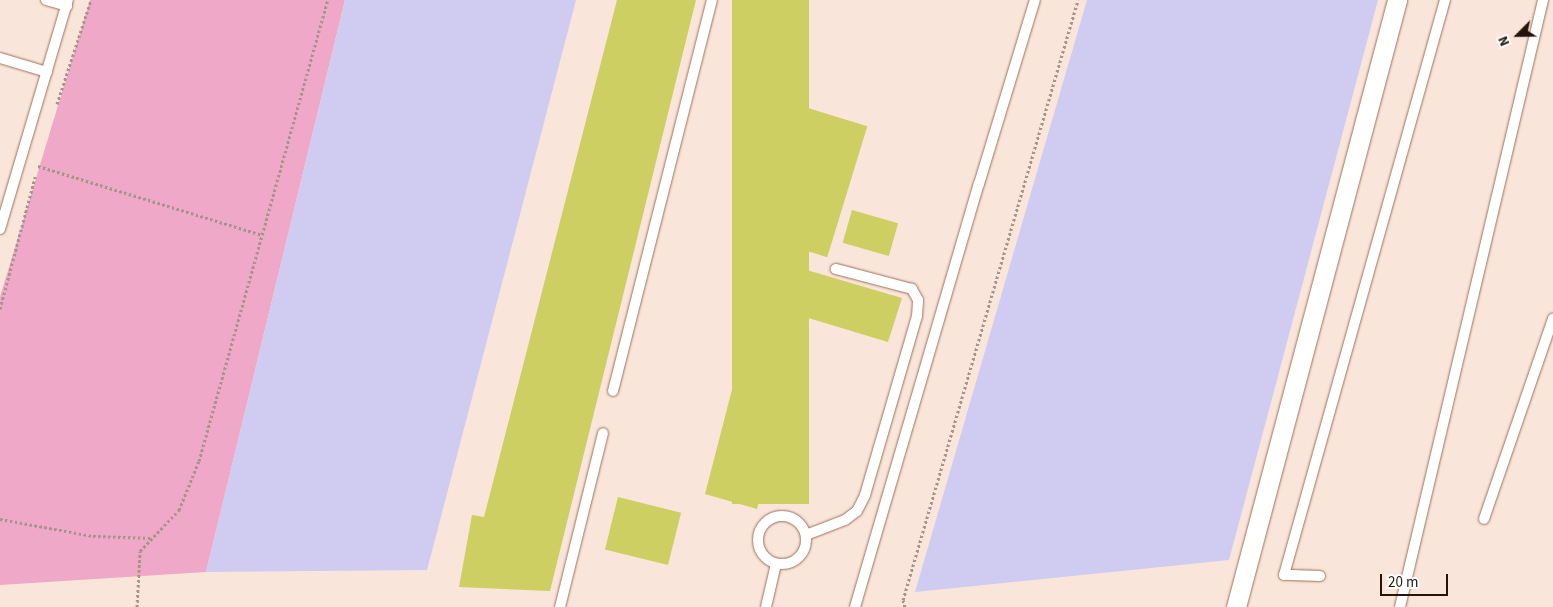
<!DOCTYPE html>
<html>
<head>
<meta charset="utf-8">
<style>
	body { margin:0 }
	#map { position:relative; width:1553px; height:607px; overflow:hidden; background:#f9e5da; font-family:"Source Sans 3",sans-serif }
	div>[style] { position:absolute }
	[style*='--x'] { left:calc(var(--x)*1px); top:calc(var(--y)*1px); width:calc(var(--w)*1px); rotate:calc(var(--a)*1deg) }
	.green>* { inset:0; background:#efa8c8 }
	.water>* { inset:0; background:#cfcbf1 }
	.building>* { inset:0; background:#cdcf62; transform-origin:0 0 }
	.path>* { height:3px; margin-top:-1.5px; transform-origin:0; background:repeating-linear-gradient(90deg,#a79489 0 2.5px,transparent 0 5px) }
	.roads { filter:drop-shadow(0 0 1px #9e7158) drop-shadow(0 0 1px #9e7158) }
	.service>* { height:10px; margin:-5px; padding:0 5px; transform-origin:5px; border-radius:5px; background:#fff }
	.service>.ring { margin:-5px; padding:0; box-sizing:content-box; background:none; border:10px solid #fff; border-radius:50% }
	.minor>* { height:19px; margin:-9.5px; padding:0 9.5px; transform-origin:9.5px; border-radius:9.5px; background:#fff }
	span { translate:-50% -50%; white-space:nowrap; text-align:center; line-height:1.15; -webkit-text-stroke:4px #fff; paint-order:stroke }
	.north { position:absolute; left:1493px; top:10px; width:50px; height:50px; -webkit-text-stroke:4px #fff; paint-order:stroke; rotate:247deg; font-size:14px; font-weight:700; line-height:20px; text-align:center; color:#26140a }
	.north::after { content:''; display:block; margin:auto; width:18px; height:22px; background:#26140a; clip-path:polygon(50% 0,100% 100%,50% 72%,0 100%) }
	.scale { position:absolute; left:1380px; top:574px; width:68px; height:22px; box-sizing:border-box; border:2px solid #26140a; border-top:0; padding-left:6px; font-size:15px; line-height:18px; white-space:nowrap; color:#26140a; -webkit-text-stroke:4px #fff; paint-order:stroke }
</style>
</head>
<body>
<div id="map">
	<div class="green">
		<i style="clip-path:polygon(90px 0,345px 0,206px 572px,0 585px,0 297px)"></i>
	</div>
	<div class="water">
		<i style="clip-path:polygon(345px 0,576px 0,427px 570px,206px 572px)"></i>
		<i style="clip-path:polygon(1087px 0,1378px 0,1229px 560px,915px 592px)"></i>
	</div>
	<div class="building">
		<i style="clip-path:polygon(617px 0,696px 0,550px 591px,459px 587px,472px 515px,484px 517px)"></i>
		<i style="left:732px;top:0;width:77px;height:504px"></i>
		<i style="left:808px;top:108px;width:62px;height:137px;rotate:17deg"></i>
		<i style="left:852px;top:210px;width:48px;height:34px;rotate:16deg"></i>
		<i style="clip-path:polygon(766px 258px,902px 298px,888px 342px,805px 317px,757px 509px,705px 494px)"></i>
		<i style="left:618px;top:497px;width:65px;height:54px;rotate:14deg"></i>
	</div>
	<div class="path">
		<i style="--x:57;--y:104;--w:109;--a:-71.9"></i>
		<i style="--x:38;--y:166;--w:234;--a:17.1"></i>
		<i style="--x:0;--y:309;--w:137;--a:-75.1"></i>
		<i style="--x:0;--y:519;--w:95;--a:10.4"></i>
		<i style="--x:93;--y:536;--w:59;--a:1.9"></i>
		<i style="--x:137;--y:607;--w:56;--a:-86.9"></i>
		<i style="--x:140;--y:551;--w:57;--a:-46.4"></i>
		<i style="--x:179;--y:510;--w:53;--a:-67.8"></i>
		<i style="--x:199;--y:461;--w:479;--a:-74.4"></i>
		<i style="--x:905;--y:607;--w:7;--a:-106"></i>
		<i style="--x:903;--y:600;--w:625;--a:-73.74"></i>
	</div>
	<div class="roads">
		<div class="service">
			<i style="--x:46;--y:0;--w:22;--a:16"></i>
			<i style="--x:0;--y:58;--w:49;--a:16.6"></i>
			<i style="--x:0;--y:229;--w:239;--a:-73.5"></i>
			<i style="--x:613;--y:391;--w:403;--a:-75.8"></i>
			<i class="ring" style="left:758px;top:516px;width:38px;height:38px"></i>
			<i style="--x:1484;--y:519;--w:212;--a:-71"></i>
			<i style="--x:806;--y:535;--w:42;--a:-21"></i>
			<i style="--x:845;--y:520;--w:15;--a:-37"></i>
			<i style="--x:857;--y:511;--w:18;--a:-63"></i>
			<i style="--x:865;--y:495;--w:186;--a:-73.8"></i>
			<i style="--x:917;--y:316;--w:16;--a:-86"></i>
			<i style="--x:918;--y:300;--w:13;--a:-119"></i>
			<i style="--x:912;--y:289;--w:79;--a:-165.3"></i>
			<i style="--x:1320;--y:576;--w:36;--a:-178"></i>
			<i style="--x:1284;--y:575;--w:597;--a:-74.36"></i>
			<i style="--x:560;--y:607;--w:179;--a:-76.1"></i>
			<i style="--x:766;--y:607;--w:44;--a:-76.9"></i>
			<i style="--x:855;--y:607;--w:441;--a:-73.7"></i>
			<i style="--x:979;--y:184;--w:192;--a:-73.1"></i>
			<i style="--x:1400;--y:607;--w:624;--a:-76.74"></i>
		</div>
		<div class="minor">
			<i style="--x:1236;--y:607;--w:628;--a:-75.14"></i>
		</div>
	</div>
	<div class="north">N</div>
	<div class="scale">20 m</div>
</div>
</body>
</html>
